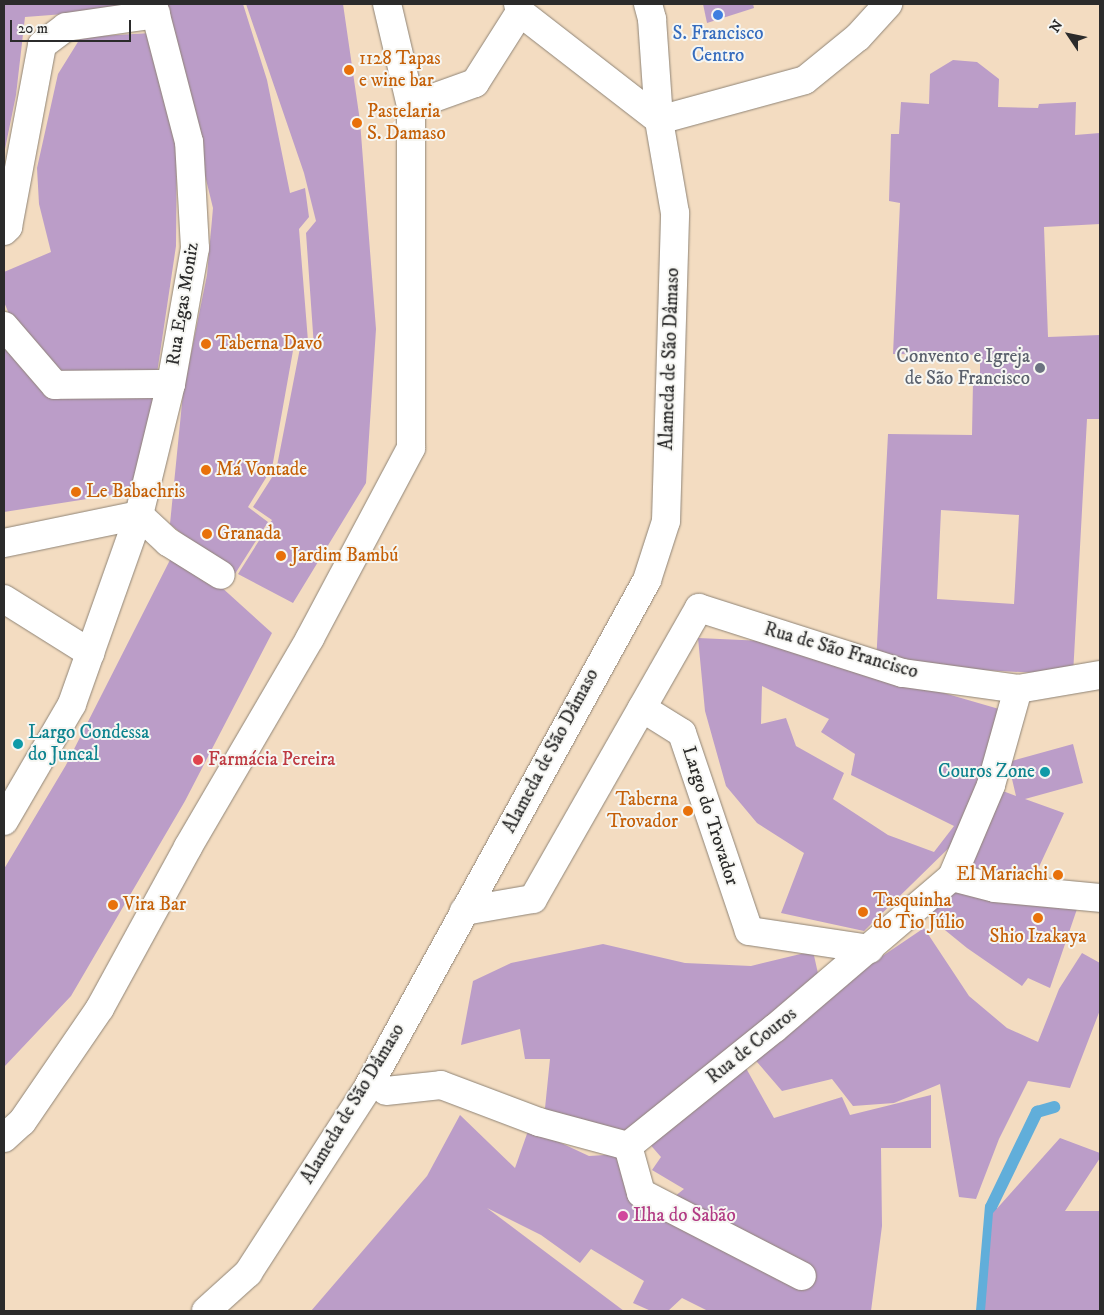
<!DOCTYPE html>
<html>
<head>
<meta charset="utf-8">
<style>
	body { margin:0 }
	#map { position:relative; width:1104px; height:1315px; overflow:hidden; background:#f3dcc1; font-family:"IM FELL DW Pica",serif }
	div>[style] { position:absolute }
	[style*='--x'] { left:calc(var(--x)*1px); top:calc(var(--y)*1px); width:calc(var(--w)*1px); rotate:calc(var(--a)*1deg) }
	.stream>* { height:12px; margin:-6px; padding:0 6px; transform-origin:6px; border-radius:6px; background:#61aeda }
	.building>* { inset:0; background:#bb9dc8 }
	.roads { filter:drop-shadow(0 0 1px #8f8476) drop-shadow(0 0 1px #8f8476) }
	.minor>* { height:28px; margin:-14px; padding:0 14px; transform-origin:14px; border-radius:14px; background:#fff }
	.major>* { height:28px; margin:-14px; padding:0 14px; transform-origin:14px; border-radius:14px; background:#fff }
	.dots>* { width:14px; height:14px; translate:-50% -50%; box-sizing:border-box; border:2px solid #f6f6f2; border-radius:50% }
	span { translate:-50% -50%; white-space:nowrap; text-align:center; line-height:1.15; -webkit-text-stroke:4px #f6f6f2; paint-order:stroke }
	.shop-label { font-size:19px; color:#366cbe }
	.food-label { font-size:19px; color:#c56008 }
	.left { translate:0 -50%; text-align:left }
	.right { translate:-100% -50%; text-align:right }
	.street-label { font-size:19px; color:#2b2b2b }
	.worship-label { font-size:19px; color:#5b616d }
	.culture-label { font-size:19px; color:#0d838f }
	.health-label { font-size:19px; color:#be3a42 }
	.hotel-label { font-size:19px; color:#b23c85 }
	.frame { position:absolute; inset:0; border:5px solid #2b2b2b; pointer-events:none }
	.north { position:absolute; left:1044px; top:10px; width:50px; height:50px; -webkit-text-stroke:4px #f6f6f2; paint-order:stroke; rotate:304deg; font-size:14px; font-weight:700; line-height:20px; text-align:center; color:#2b2b2b }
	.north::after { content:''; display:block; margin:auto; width:18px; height:22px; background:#2b2b2b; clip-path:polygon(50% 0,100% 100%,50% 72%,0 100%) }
	.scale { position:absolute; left:10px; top:20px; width:121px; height:22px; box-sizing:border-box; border:2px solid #2b2b2b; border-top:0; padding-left:6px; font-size:15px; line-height:18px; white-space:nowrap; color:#2b2b2b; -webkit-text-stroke:4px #f6f6f2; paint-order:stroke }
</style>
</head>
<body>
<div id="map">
	<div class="stream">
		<i style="--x:982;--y:1311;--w:104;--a:-85.1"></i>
		<i style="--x:991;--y:1207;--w:106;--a:-64.2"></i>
		<i style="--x:1037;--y:1112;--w:18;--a:-16"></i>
	</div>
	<div class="building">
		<i style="clip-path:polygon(4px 4px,142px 4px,143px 8px,25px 17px,16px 95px,5px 149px)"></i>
		<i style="clip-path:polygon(163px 4px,243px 4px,267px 80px,290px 193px,305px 188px,309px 217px,299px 229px,308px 341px,294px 345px,272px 468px,248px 507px,268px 522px,233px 577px,170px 524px,183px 393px,207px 275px,213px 208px)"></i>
		<i style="clip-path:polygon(246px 4px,343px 4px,360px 121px,376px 329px,366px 483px,293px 603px,238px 574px,272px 520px,253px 507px,276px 471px,300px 348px,314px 347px,306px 233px,316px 221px,304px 173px)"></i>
		<i style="clip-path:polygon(703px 4px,753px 4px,754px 8px,707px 23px)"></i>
		<i style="clip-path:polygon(152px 33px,177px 138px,176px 246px,156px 380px,57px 376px,9px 314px,4px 302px,4px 272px,51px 252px,39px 204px,37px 168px,58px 74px,81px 37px)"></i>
		<i style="clip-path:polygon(evenodd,953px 60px,977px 62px,999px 79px,998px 107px,1038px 108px,1039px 104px,1076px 102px,1075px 135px,1100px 133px,1100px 224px,1044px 227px,1048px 337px,1100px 335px,1100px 419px,1087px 419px,1073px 675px,876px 664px,888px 434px,972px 435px,973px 382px,980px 381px,980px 355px,893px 354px,900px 203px,889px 201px,891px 134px,899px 134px,901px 102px,929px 104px,930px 74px,953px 60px,941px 510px,1019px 515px,1014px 604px,937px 599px,941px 510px)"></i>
		<i style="clip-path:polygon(4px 343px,50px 392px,163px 391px,138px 491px,4px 512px)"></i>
		<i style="clip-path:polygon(172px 556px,219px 585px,272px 633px,185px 801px,71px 996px,4px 1067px,4px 869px,66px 765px)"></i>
		<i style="clip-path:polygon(evenodd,698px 638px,783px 642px,888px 683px,937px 691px,999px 709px,985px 783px,959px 838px,864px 931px,781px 913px,804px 853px,757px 823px,726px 786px,705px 711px,698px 638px,762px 686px,829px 719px,821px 732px,855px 754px,851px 775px,954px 826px,934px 852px,888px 835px,833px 799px,844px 773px,796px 746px,786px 718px,761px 724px,762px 686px)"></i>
		<i style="clip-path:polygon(1073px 744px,1083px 783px,1025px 799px,1064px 813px,1032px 882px,963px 865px,995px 788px,1016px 796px,1008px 762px)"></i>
		<i style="clip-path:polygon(952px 887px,1077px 909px,1050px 988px,1028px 978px,1022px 986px,967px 948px,924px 913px)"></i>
		<i style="clip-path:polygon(924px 928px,969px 996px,1007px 1028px,1038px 1042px,1059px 989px,1082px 953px,1100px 963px,1100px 1010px,1070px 1088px,1028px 1081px,999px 1139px,976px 1199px,959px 1197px,940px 1084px,894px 1103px,853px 1106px,832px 1079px,782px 1091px,751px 1055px,850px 978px)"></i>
		<i style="clip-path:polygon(603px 944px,685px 963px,751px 966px,813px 951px,819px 978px,626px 1137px,544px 1118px,550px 1059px,525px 1059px,520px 1029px,461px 1045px,473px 981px,511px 963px)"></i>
		<i style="clip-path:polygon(742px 1061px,774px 1118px,842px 1097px,850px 1115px,931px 1095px,931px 1148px,881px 1148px,882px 1226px,871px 1311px,708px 1311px,682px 1298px,668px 1311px,651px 1311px,633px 1303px,644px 1281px,591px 1249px,580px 1263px,541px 1235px,487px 1208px,624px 1311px,311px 1311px,427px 1176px,460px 1115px,515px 1168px,529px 1128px,589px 1156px,621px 1154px,626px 1193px,655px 1212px,684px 1189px,652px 1170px,661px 1157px,647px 1141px)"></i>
		<i style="clip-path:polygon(1060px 1138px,1100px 1153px,1100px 1158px,1065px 1211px,1100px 1211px,1100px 1311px,985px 1311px,993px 1213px)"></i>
	</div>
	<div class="roads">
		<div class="minor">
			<i style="--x:648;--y:4;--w:16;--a:75"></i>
			<i style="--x:652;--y:19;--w:101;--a:86"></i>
			<i style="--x:659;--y:120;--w:151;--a:-15.3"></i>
			<i style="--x:805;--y:80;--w:68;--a:-39.1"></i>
			<i style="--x:858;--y:37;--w:45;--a:-47.7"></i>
			<i style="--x:411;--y:106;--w:68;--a:-19.8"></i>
			<i style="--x:475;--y:83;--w:84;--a:-57.6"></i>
			<i style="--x:4;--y:231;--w:6;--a:-45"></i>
			<i style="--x:8;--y:227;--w:185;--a:-79.4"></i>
			<i style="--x:42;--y:45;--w:30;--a:-37"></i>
			<i style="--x:66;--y:27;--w:91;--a:-8.2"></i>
			<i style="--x:4;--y:326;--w:78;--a:49.2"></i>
			<i style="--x:55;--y:385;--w:116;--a:-0.5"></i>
			<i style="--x:139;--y:515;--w:40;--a:43"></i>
			<i style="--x:168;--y:542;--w:62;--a:31.9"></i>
			<i style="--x:4;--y:543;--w:138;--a:-11.7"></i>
			<i style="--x:4;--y:599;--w:102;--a:32.1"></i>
			<i style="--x:642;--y:708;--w:47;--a:32"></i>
			<i style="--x:682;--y:733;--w:209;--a:71.3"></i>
			<i style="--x:749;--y:931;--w:122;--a:8.5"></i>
			<i style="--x:4;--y:821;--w:135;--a:-59.8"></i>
			<i style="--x:72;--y:704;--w:201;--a:-70.5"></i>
			<i style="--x:139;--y:515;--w:135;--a:-76.3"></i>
			<i style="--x:171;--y:384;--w:138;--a:-80"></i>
			<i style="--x:195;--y:248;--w:106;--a:-93.2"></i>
			<i style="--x:189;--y:142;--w:143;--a:-104.6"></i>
			<i style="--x:952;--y:877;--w:44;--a:14.3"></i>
			<i style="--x:995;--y:888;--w:105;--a:5.4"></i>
			<i style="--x:464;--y:911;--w:70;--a:-9.9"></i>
			<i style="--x:533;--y:899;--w:335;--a:-60.3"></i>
			<i style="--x:699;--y:608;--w:214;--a:17.7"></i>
			<i style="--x:903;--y:673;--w:116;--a:7.9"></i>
			<i style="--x:1018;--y:689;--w:83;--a:-9.7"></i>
			<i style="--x:386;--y:1091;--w:55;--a:-6.2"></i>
			<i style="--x:441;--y:1085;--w:105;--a:20.7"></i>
			<i style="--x:539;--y:1122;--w:92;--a:15.1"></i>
			<i style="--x:628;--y:1146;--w:189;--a:-38.8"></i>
			<i style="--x:775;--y:1028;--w:233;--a:-40.5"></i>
			<i style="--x:952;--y:877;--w:100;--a:-67"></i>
			<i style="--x:991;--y:785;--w:100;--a:-74.3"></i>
			<i style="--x:4;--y:1138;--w:24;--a:-42"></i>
			<i style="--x:22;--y:1122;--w:138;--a:-55.6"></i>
			<i style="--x:100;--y:1008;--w:183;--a:-61.3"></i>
			<i style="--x:188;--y:847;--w:242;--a:-59.7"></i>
			<i style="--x:310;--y:638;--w:215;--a:-62"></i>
			<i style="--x:411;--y:448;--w:342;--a:-90"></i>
			<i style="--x:411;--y:106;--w:105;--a:-103.2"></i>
			<i style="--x:628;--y:1146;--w:49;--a:74.5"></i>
			<i style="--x:641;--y:1193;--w:181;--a:27.3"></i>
		</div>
		<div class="major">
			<i style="--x:206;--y:1311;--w:57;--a:-42.1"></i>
			<i style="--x:248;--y:1273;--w:219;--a:-57.1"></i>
			<i style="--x:367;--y:1089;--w:581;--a:-61.18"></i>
			<i style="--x:647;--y:580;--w:62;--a:-72.1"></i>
			<i style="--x:666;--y:521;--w:308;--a:-88.3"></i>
			<i style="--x:675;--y:213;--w:94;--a:-99.8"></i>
			<i style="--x:659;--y:120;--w:176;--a:-142.2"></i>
			<i style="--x:520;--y:12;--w:8;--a:-104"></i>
		</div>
	</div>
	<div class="dots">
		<i style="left:718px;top:15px;background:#3f7fe0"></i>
		<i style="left:349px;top:70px;background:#e8710a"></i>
		<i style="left:357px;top:123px;background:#e8710a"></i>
		<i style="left:206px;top:344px;background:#e8710a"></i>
		<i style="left:1040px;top:368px;background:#6b7280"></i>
		<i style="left:206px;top:470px;background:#e8710a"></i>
		<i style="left:76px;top:492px;background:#e8710a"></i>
		<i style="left:207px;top:534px;background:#e8710a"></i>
		<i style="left:281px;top:556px;background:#e8710a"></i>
		<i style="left:18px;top:744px;background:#0f9aa8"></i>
		<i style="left:198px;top:760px;background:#e0444e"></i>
		<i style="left:1045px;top:772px;background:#0f9aa8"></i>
		<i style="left:688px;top:811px;background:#e8710a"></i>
		<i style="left:1058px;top:875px;background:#e8710a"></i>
		<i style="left:113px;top:905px;background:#e8710a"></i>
		<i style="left:863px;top:912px;background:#e8710a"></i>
		<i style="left:1038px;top:918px;background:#e8710a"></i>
		<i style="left:623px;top:1216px;background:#d1479c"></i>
	</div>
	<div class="shop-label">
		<span style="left:718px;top:45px">S. Francisco<br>Centro</span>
	</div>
	<div class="food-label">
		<span class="left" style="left:359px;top:70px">1128 Tapas<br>e wine bar</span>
		<span class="left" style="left:367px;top:123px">Pastelaria<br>S. Damaso</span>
		<span class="left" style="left:216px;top:344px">Taberna Davó</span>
		<span class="left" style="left:216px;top:470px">Má Vontade</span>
		<span class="left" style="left:86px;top:492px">Le Babachris</span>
		<span class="left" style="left:217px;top:534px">Granada</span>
		<span class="left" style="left:291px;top:556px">Jardim Bambú</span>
		<span class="right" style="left:678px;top:811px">Taberna<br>Trovador</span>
		<span class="right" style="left:1048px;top:875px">El Mariachi</span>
		<span class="left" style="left:873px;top:912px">Tasquinha<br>do Tio Júlio</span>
		<span class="left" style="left:123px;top:905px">Vira Bar</span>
		<span style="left:1038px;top:937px">Shio Izakaya</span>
	</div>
	<div class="street-label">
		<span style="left:183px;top:304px;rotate:-81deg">Rua Egas Moniz</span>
		<span style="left:670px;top:359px;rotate:-88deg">Alameda de São Dâmaso</span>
		<span style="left:841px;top:651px;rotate:16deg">Rua de São Francisco</span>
		<span style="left:551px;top:751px;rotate:-62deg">Alameda de São Dâmaso</span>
		<span style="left:710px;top:816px;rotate:72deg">Largo do Trovador</span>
		<span style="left:752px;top:1046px;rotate:-39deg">Rua de Couros</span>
		<span style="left:353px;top:1104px;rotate:-59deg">Alameda de São Dâmaso</span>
	</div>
	<div class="worship-label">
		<span class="right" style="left:1030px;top:368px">Convento e Igreja<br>de São Francisco</span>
	</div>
	<div class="culture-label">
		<span class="left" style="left:28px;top:744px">Largo Condessa<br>do Juncal</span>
		<span class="right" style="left:1035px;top:772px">Couros Zone</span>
	</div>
	<div class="health-label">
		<span class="left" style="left:208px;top:760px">Farmácia Pereira</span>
	</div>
	<div class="hotel-label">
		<span class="left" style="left:633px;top:1216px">Ilha do Sabão</span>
	</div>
	<div class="frame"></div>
	<div class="north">N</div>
	<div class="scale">20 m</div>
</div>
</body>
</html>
